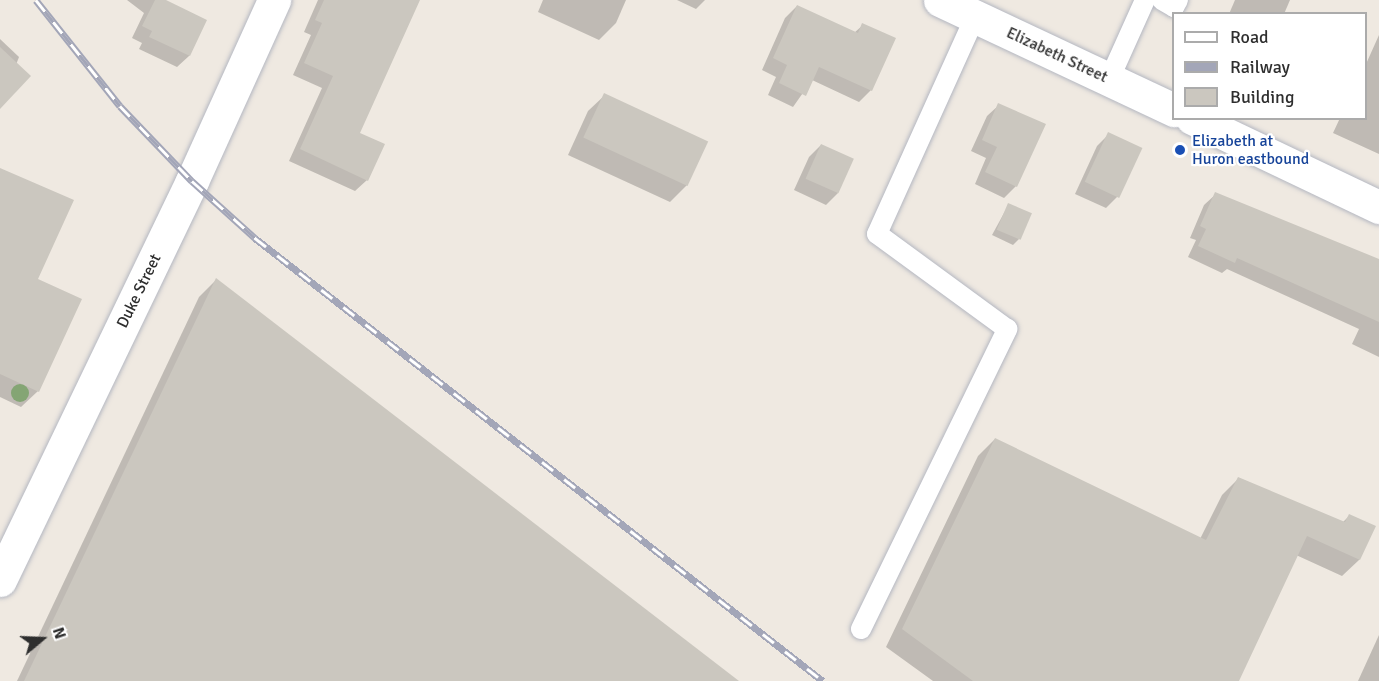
<!DOCTYPE html>
<html>
<head>
<meta charset="utf-8">
<style>
	body { margin:0 }
	#map { position:relative; width:1379px; height:681px; overflow:hidden; background:#efe9e1; font-family:Signika,sans-serif }
	div>[style] { position:absolute }
	[style*='--x'] { left:calc(var(--x)*1px); top:calc(var(--y)*1px); width:calc(var(--w)*1px); rotate:calc(var(--a)*1deg) }
	.shadow>* { inset:0; background:#0003 }
	.building>* { inset:0; background:#cbc7bf; transform-origin:0 0 }
	.roads { filter:drop-shadow(0 0 2px #b4b7c1) drop-shadow(0 0 2px #b4b7c1) }
	.lane>* { height:20px; margin:-10px; padding:0 10px; transform-origin:10px; border-radius:10px; background:#fff }
	.street>* { height:33px; margin:-16.5px; padding:0 16.5px; transform-origin:16.5px; border-radius:16.5px; background:#fff }
	.secondary>* { height:33px; margin:-16.5px; padding:0 16.5px; transform-origin:16.5px; border-radius:16.5px; background:#fff }
	.rail>* { height:7px; margin-top:-3.5px; transform-origin:0; background:repeating-linear-gradient(90deg,#fff 0 14px,#a3a6b8 0 28px); box-sizing:border-box; border-block:2px solid #a3a6b8 }
	.trees>* { width:18px; height:18px; margin:-9px; border-radius:50%; background:#84a574 }
	.dots>* { width:16px; height:16px; translate:-50% -50%; box-sizing:border-box; border:3px solid #fff; border-radius:50% }
	span { translate:-50% -50%; white-space:nowrap; text-align:center; line-height:1.15; -webkit-text-stroke:4.5px #fff; paint-order:stroke }
	.street-label { font-size:16px; color:#2e2e2e }
	.transit-label { font-size:16px; color:#164399 }
	.left { translate:0 -50%; text-align:left }
	.legend { position:absolute; left:1172px; top:12px; width:195px; height:108px; box-sizing:border-box; background:#fff; border:2px solid #ababab; margin:0; padding:8px 10px; list-style:none; font-size:18px; color:#2e2e2e }
	.legend li { display:flex; align-items:center; gap:12px; height:30px }
	.legend b { width:30px; border:2px solid #ababab }
	.north { position:absolute; left:12px; top:609px; width:60px; height:60px; -webkit-text-stroke:4px #fff; paint-order:stroke; rotate:71deg; font-size:16px; font-weight:700; line-height:24px; text-align:center; color:#2e2e2e }
	.north::after { content:''; display:block; margin:auto; width:21px; height:27px; background:#2e2e2e; clip-path:polygon(50% 0,100% 100%,50% 72%,0 100%) }
</style>
</head>
<body>
<div id="map">
	<div class="shadow">
		<i style="clip-path:polygon(127px 0,163px 0,205px 20px,189px 56px,177px 67px,139px 49px,142px 43px,132px 38px,144px 13px)"></i>
		<i style="clip-path:polygon(318px 0,418px 0,358px 133px,367px 180px,355px 191px,289px 161px,322px 88px,293px 75px,311px 35px,304px 32px)"></i>
		<i style="clip-path:polygon(543px 0,626px 0,616px 23px,599px 40px,538px 12px)"></i>
		<i style="clip-path:polygon(677px 0,705px 0,696px 9px)"></i>
		<i style="clip-path:polygon(1235px 0,1290px 0,1284px 14px,1229px 14px)"></i>
		<i style="clip-path:polygon(797px 6px,854px 33px,863px 25px,871px 90px,859px 102px,812px 80px,793px 107px,768px 95px,776px 77px,762px 70px,785px 18px)"></i>
		<i style="clip-path:polygon(1379px 35px,1379px 154px,1333px 133px,1340px 118px,1366px 118px,1366px 64px)"></i>
		<i style="clip-path:polygon(0 39px,19px 57px,0 106px)"></i>
		<i style="clip-path:polygon(605px 95px,687px 185px,670px 202px,568px 155px,588px 111px)"></i>
		<i style="clip-path:polygon(999px 105px,1016px 186px,1004px 198px,975px 184px,986px 158px,971px 151px,987px 116px)"></i>
		<i style="clip-path:polygon(1109px 134px,1118px 196px,1106px 208px,1075px 194px,1097px 146px)"></i>
		<i style="clip-path:polygon(821px 145px,838px 193px,826px 205px,794px 190px,809px 157px)"></i>
		<i style="clip-path:polygon(0 179px,36px 279px,38px 391px,21px 407px,0 397px)"></i>
		<i style="clip-path:polygon(1216px 194px,1379px 276px,1379px 357px,1352px 344px,1359px 329px,1227px 269px,1222px 273px,1188px 257px,1196px 240px,1190px 238px,1204px 205px)"></i>
		<i style="clip-path:polygon(1009px 204px,1019px 239px,1013px 245px,992px 235px)"></i>
		<i style="clip-path:polygon(216px 280px,737px 681px,17px 681px,199px 297px)"></i>
		<i style="clip-path:polygon(995px 439px,1200px 539px,1222px 495px,1239px 478px,1342px 523px,1349px 516px,1374px 527px,1359px 560px,1342px 576px,1296px 555px,1237px 681px,933px 681px,886px 647px,978px 456px)"></i>
		<i style="clip-path:polygon(1379px 635px,1379px 681px,1358px 681px)"></i>
	</div>
	<div class="building">
		<i style="clip-path:polygon(155px 0,166px 0,207px 20px,190px 56px,149px 37px,152px 31px,142px 26px)"></i>
		<i style="clip-path:polygon(324px 0,420px 0,360px 133px,385px 144px,368px 181px,300px 149px,333px 76px,304px 63px,322px 23px,315px 20px)"></i>
		<i style="clip-path:polygon(797px 5px,858px 33px,862px 23px,896px 38px,872px 91px,819px 67px,806px 96px,779px 83px,787px 65px,773px 58px)"></i>
		<i style="clip-path:polygon(0 47px,31px 76px,0 109px)"></i>
		<i style="left:604px;top:93px;width:115px;height:49px;rotate:25deg"></i>
		<i style="clip-path:polygon(998px 103px,1046px 124px,1017px 187px,985px 172px,997px 147px,982px 140px)"></i>
		<i style="left:1108px;top:132px;width:38px;height:55px;rotate:25deg"></i>
		<i style="left:821px;top:144px;width:36px;height:38px;rotate:24deg"></i>
		<i style="clip-path:polygon(0 168px,74px 200px,38px 279px,82px 299px,39px 392px,0 374px)"></i>
		<i style="clip-path:polygon(1215px 192px,1379px 259px,1379px 322px,1237px 258px,1235px 263px,1198px 246px,1206px 229px,1200px 226px)"></i>
		<i style="left:1008px;top:203px;width:26px;height:29px;rotate:23deg"></i>
		<i style="clip-path:polygon(216px 278px,739px 681px,24px 681px)"></i>
		<i style="clip-path:polygon(995px 438px,1206px 540px,1238px 477px,1345px 522px,1349px 514px,1376px 526px,1360px 560px,1307px 536px,1239px 681px,973px 681px,902px 629px)"></i>
	</div>
	<div class="roads">
		<div class="lane">
			<i style="--x:1162;--y:0;--w:14;--a:30"></i>
			<i style="--x:1174;--y:7;--w:8;--a:-60"></i>
			<i style="--x:1109;--y:80;--w:88;--a:-65.8"></i>
			<i style="--x:861;--y:629;--w:334;--a:-64"></i>
			<i style="--x:1007;--y:329;--w:161;--a:-143.8"></i>
			<i style="--x:877;--y:234;--w:238;--a:-65.7"></i>
		</div>
		<div class="street">
			<i style="--x:0;--y:580;--w:443;--a:-64.3"></i>
			<i style="--x:192;--y:181;--w:199;--a:-65.6"></i>
		</div>
		<div class="secondary">
			<i style="--x:940;--y:0;--w:259;--a:25.2"></i>
			<i style="--x:1192;--y:118;--w:207;--a:25.5"></i>
		</div>
	</div>
	<div class="rail">
		<i style="--x:36;--y:0;--w:135;--a:51.6"></i>
		<i style="--x:120;--y:106;--w:104;--a:46.2"></i>
		<i style="--x:192;--y:181;--w:85;--a:42.1"></i>
		<i style="--x:255;--y:238;--w:720;--a:37.95"></i>
	</div>
	<div class="trees">
		<i style="left:20px;top:393px"></i>
	</div>
	<div class="dots">
		<i style="left:1180px;top:150px;background:#1a4fb4"></i>
	</div>
	<div class="street-label">
		<span style="left:1057px;top:55px;rotate:25deg">Elizabeth Street</span>
		<span style="left:139px;top:291px;rotate:-64deg">Duke Street</span>
	</div>
	<div class="transit-label">
		<span class="left" style="left:1192px;top:150px">Elizabeth at<br>Huron eastbound</span>
	</div>
	<ul class="legend">
	<li><b style="height:8px;background:#fff"></b>Road</li>
	<li><b style="height:8px;background:#a3a6b8"></b>Railway</li>
	<li><b style="height:16px;background:#cbc7bf"></b>Building</li>
	</ul>
	<div class="north">N</div>
</div>
</body>
</html>
